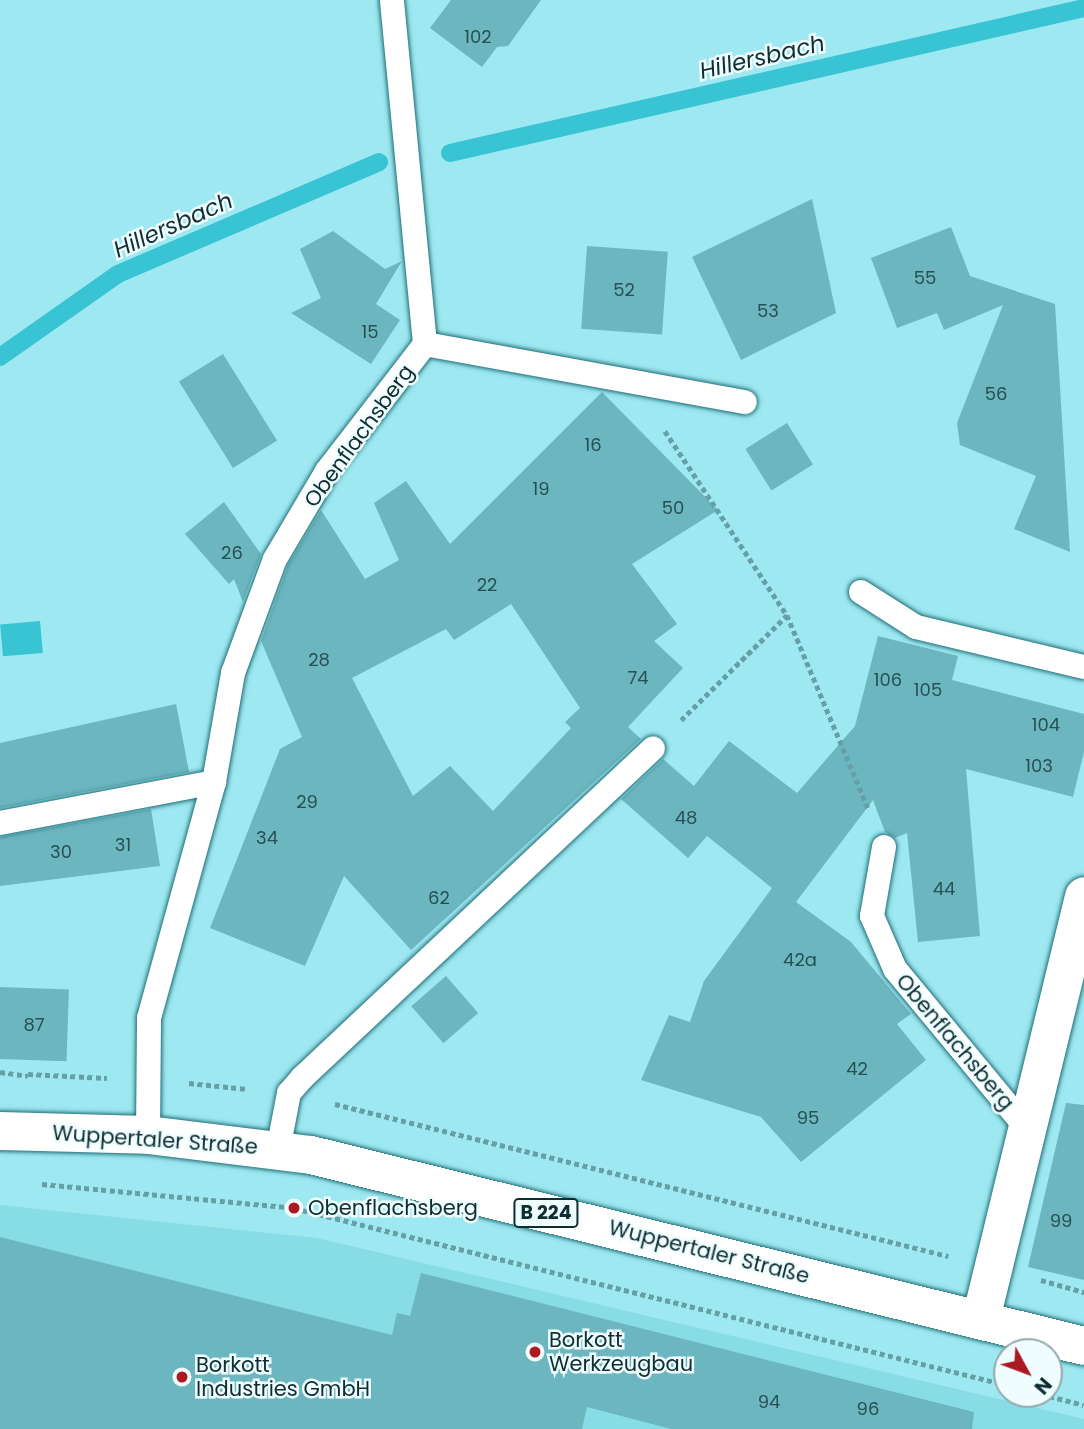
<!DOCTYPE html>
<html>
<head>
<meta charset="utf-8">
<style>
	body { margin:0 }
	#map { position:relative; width:1084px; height:1429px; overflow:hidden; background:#9de8f1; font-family:Poppins,sans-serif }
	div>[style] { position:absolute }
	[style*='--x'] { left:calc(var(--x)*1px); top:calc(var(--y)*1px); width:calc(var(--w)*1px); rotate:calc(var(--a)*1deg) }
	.built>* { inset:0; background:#87dce5 }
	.water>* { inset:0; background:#39c4d3; transform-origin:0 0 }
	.stream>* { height:18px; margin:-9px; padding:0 9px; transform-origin:9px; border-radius:9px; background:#39c4d3 }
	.building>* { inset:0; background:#6cb6bf; transform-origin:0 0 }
	.path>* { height:4.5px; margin-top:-2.25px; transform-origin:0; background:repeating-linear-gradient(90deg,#66a0a7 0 5px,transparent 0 8.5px) }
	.roads { filter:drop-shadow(0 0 2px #1f6e77) drop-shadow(0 0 2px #1f6e77) }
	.service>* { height:24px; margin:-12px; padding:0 12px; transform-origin:12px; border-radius:12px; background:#fff }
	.minor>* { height:38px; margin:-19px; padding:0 19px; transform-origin:19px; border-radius:19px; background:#fff }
	.primary>* { height:38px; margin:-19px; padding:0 19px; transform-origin:19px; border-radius:19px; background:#fff }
	.dots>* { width:19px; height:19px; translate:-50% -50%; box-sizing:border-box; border:4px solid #effdff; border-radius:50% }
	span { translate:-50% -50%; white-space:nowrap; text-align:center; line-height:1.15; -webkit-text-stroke:5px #effdff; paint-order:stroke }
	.number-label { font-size:18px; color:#265054 }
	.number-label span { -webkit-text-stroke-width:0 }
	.shield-label span { padding:2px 5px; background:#effdff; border:2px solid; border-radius:5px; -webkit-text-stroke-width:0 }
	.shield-label { font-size:19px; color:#0e2e31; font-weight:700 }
	.street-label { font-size:21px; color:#0e2e31 }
	.poi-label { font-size:21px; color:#0e2e31 }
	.left { translate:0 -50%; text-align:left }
	.water-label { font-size:23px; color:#122e32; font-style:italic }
	.north { position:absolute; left:993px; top:1338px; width:70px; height:70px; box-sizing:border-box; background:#effdff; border:2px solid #95aaad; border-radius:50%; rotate:131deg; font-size:19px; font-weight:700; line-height:28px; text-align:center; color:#0e2e31 }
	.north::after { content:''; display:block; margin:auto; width:24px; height:32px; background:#ac1920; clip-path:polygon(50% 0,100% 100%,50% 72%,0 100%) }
</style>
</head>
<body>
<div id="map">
	<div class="built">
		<i style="clip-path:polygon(0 1205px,317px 1238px,1084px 1419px,1084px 1429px,0 1429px)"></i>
	</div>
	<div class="water">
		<i style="left:40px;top:621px;width:32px;height:40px;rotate:85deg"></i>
	</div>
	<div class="stream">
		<i style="--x:450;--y:153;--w:650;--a:-12.88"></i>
		<i style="--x:0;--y:357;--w:144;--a:-35.1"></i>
		<i style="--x:118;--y:274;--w:284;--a:-23.2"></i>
	</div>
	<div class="building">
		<i style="clip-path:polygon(451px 0,541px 0,508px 46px,497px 47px,482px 67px,430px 28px)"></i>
		<i style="clip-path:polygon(812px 199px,836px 313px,741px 360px,692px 257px)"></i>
		<i style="clip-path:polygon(951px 227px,970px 276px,1055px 304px,1070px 552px,1014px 529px,1036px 476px,960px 445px,957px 423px,1003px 305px,944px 330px,937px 313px,897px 328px,871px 258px)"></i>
		<i style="clip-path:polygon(333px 231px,385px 269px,402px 261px,376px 304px,400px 320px,371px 364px,291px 313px,321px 298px,300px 249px)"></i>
		<i style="left:587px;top:246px;width:81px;height:83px;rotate:4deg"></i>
		<i style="left:223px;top:354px;width:102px;height:52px;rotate:58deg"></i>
		<i style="clip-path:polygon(evenodd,602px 392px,718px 510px,632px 564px,677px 624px,654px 641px,683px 668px,628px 727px,641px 739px,411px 950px,344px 876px,305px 966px,210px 928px,280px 749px,302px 737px,261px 641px,288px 565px,321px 510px,365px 579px,399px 560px,374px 503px,406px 481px,450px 544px,602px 392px,511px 604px,580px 708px,565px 722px,571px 728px,493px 811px,450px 766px,413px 796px,352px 678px,446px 629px,454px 640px,511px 604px)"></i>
		<i style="left:787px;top:423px;width:49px;height:49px;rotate:58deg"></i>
		<i style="clip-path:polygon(224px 502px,261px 554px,243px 602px,234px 579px,229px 584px,185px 534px)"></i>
		<i style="clip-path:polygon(878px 636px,958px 656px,952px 680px,1084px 714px,1084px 752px,1073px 797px,966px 769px,980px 936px,918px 942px,907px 833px,895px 838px,885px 832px,873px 800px,796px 902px,851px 942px,911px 1014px,897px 1024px,926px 1060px,801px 1162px,761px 1117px,641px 1080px,669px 1015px,690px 1022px,704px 981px,772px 888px,707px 836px,688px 858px,621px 799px,663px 759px,694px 786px,729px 741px,797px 793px,855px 726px)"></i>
		<i style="clip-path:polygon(176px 704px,189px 772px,0 808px,0 743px)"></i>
		<i style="clip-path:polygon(151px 809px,160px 866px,0 886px,0 837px)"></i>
		<i style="left:446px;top:976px;width:49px;height:46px;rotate:49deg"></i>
		<i style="left:0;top:987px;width:69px;height:72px;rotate:2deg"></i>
		<i style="clip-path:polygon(1066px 1103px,1084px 1105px,1084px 1280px,1028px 1267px)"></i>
		<i style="clip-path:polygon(0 1237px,392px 1335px,397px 1313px,410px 1316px,421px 1273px,974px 1412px,972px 1429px,671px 1429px,587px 1407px,582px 1429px,0 1429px)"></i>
	</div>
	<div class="path">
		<i style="--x:665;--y:431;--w:221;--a:56.5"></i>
		<i style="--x:787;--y:615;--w:212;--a:67.2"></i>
		<i style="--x:681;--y:720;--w:149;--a:-44.7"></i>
		<i style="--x:0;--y:1072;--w:28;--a:8"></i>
		<i style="--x:28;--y:1074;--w:79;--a:2.9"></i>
		<i style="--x:189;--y:1083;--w:58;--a:5.9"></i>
		<i style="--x:335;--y:1104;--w:632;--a:13.93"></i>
		<i style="--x:42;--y:1184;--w:253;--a:5.4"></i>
		<i style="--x:294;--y:1208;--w:735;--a:13.94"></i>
		<i style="--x:1041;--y:1280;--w:45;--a:15.6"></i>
		<i style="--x:1041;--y:1394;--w:44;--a:14.3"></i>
	</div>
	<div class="roads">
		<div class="service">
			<i style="--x:425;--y:344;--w:325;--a:10.3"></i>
			<i style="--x:861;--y:592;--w:65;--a:32.5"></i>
			<i style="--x:916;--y:627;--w:173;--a:13.4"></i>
			<i style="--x:0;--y:823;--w:218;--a:-10.8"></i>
			<i style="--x:884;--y:847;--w:70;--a:99.9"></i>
			<i style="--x:872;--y:916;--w:58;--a:66.5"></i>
			<i style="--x:895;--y:969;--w:204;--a:50.4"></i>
			<i style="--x:148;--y:1135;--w:117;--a:-89.5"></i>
			<i style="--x:149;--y:1018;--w:245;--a:-74.6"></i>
			<i style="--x:214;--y:782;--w:111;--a:-80.1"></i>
			<i style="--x:233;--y:673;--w:121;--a:-69.8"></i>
			<i style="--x:275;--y:559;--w:102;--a:-59.4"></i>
			<i style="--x:327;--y:471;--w:160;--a:-52.3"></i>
			<i style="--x:425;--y:344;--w:346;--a:-95.5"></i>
			<i style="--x:278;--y:1150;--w:58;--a:-79.1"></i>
			<i style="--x:289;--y:1093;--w:21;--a:-49"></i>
			<i style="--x:303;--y:1077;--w:480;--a:-43.2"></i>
		</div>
		<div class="minor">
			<i style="--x:981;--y:1319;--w:435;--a:-76.3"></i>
		</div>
		<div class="primary">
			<i style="--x:0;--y:1131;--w:148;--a:1.5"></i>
			<i style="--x:148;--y:1135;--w:164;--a:7"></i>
			<i style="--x:311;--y:1155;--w:796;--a:13.88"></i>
		</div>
	</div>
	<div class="dots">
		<i style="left:294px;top:1208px;background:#ac1920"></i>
		<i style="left:535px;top:1352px;background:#ac1920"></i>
		<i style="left:182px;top:1377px;background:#ac1920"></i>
	</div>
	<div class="number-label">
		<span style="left:478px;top:37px">102</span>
		<span style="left:925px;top:278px">55</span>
		<span style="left:624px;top:290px">52</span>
		<span style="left:768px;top:311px">53</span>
		<span style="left:370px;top:332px">15</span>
		<span style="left:996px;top:394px">56</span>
		<span style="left:593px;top:445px">16</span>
		<span style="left:541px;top:489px">19</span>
		<span style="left:673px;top:508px">50</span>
		<span style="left:232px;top:553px">26</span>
		<span style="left:487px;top:585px">22</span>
		<span style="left:319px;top:660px">28</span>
		<span style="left:638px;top:678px">74</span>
		<span style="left:888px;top:680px">106</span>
		<span style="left:928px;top:690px">105</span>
		<span style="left:1046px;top:725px">104</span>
		<span style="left:1039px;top:766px">103</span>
		<span style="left:307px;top:802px">29</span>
		<span style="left:686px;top:818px">48</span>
		<span style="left:267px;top:838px">34</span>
		<span style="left:123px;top:845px">31</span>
		<span style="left:61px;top:852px">30</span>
		<span style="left:944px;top:889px">44</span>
		<span style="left:439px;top:898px">62</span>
		<span style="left:800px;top:960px">42a</span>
		<span style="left:34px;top:1025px">87</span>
		<span style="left:857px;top:1069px">42</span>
		<span style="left:808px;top:1118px">95</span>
		<span style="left:1061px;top:1221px">99</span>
		<span style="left:769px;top:1402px">94</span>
		<span style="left:868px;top:1409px">96</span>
	</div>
	<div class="shield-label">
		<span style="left:546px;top:1213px">B 224</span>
	</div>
	<div class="street-label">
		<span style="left:359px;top:436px;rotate:-54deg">Obenflachsberg</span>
		<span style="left:955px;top:1042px;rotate:50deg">Obenflachsberg</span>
		<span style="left:155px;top:1140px;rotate:4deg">Wuppertaler Straße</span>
		<span style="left:709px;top:1252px;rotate:14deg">Wuppertaler Straße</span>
	</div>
	<div class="poi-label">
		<span class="left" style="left:308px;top:1208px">Obenflachsberg</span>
		<span class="left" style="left:549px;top:1352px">Borkott<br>Werkzeugbau</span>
		<span class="left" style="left:196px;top:1377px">Borkott<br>Industries GmbH</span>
	</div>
	<div class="water-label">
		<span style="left:762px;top:57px;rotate:-13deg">Hillersbach</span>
		<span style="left:173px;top:225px;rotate:-24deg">Hillersbach</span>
	</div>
	<div class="north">N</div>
</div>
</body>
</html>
